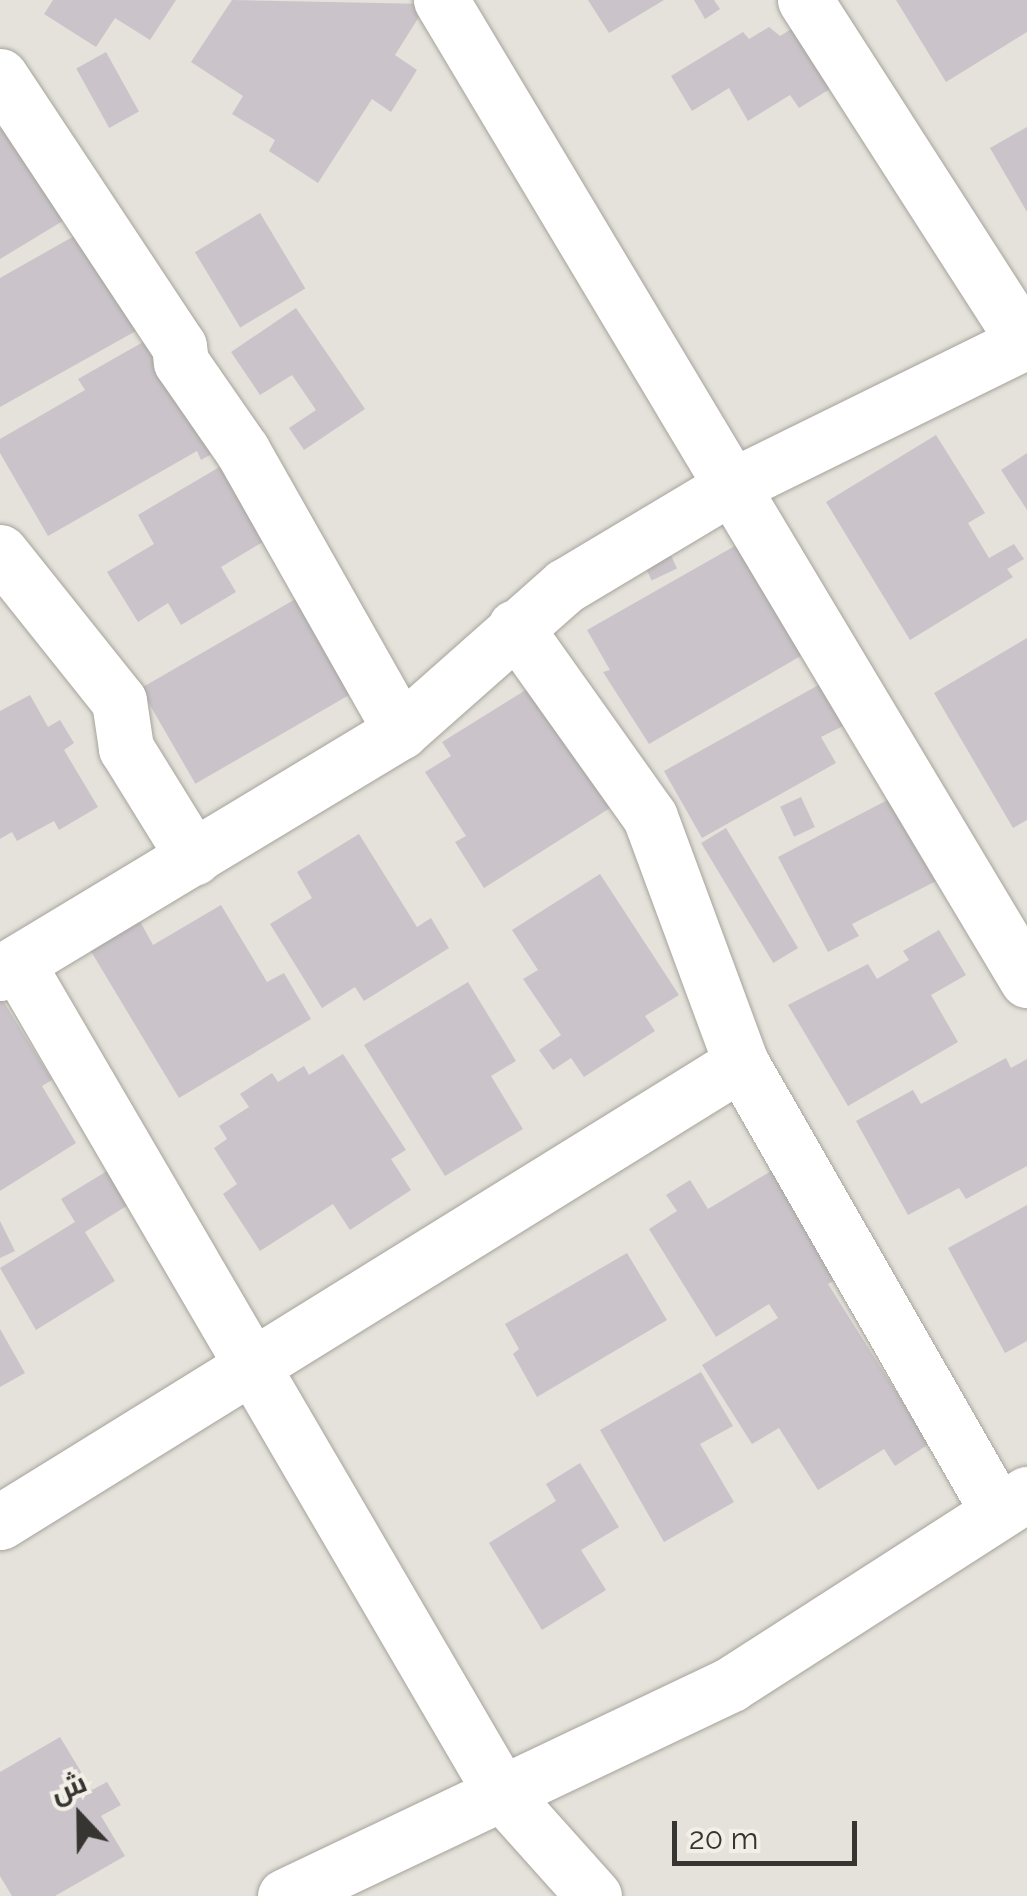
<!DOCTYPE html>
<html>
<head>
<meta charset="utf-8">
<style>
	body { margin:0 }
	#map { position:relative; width:1027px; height:1896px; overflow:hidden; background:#e4e2da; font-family:Raleway,Cairo,sans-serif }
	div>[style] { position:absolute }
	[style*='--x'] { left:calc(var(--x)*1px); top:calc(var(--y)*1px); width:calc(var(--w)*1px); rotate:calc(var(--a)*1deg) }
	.building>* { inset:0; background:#cac4ca; transform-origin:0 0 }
	.roads { filter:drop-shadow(0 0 2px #a6a39c) drop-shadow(0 0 2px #a6a39c) }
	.minor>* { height:55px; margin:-27.5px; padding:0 27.5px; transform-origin:27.5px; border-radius:27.5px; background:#fff }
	span { translate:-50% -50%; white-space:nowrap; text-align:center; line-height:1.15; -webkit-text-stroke:10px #f2efe7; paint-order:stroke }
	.north { position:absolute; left:30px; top:1766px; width:100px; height:100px; -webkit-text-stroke:8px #f2efe7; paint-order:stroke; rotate:338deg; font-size:28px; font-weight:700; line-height:40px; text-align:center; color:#363532 }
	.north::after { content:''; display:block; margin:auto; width:35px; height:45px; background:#363532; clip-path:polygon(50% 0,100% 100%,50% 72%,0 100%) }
	.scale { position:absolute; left:672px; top:1821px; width:185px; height:45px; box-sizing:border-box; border:5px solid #363532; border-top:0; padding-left:12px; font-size:30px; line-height:35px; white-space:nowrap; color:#363532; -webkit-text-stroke:8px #f2efe7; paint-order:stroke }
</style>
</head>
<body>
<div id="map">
	<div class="building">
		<i style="clip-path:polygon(53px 0,176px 0,150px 40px,115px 18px,96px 47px,44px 14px)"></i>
		<i style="clip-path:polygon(232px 0,427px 4px,395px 55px,417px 70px,391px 112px,372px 99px,318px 183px,269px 151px,275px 140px,232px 114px,243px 96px,191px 62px)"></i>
		<i style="clip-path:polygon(588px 0,664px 0,609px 33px)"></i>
		<i style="clip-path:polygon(694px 0,714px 0,720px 9px,705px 19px)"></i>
		<i style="clip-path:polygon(896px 0,1027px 0,1027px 32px,946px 82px)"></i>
		<i style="clip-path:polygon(798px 25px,847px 115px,830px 89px,799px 108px,790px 95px,748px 121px,729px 88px,692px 111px,671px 76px,743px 32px,749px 39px,769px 27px,780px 36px)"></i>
		<i style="left:106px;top:52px;width:68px;height:34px;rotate:61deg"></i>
		<i style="clip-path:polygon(6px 125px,71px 216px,0 259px,0 129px)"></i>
		<i style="clip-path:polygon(1027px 127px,1027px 212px,990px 148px)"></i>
		<i style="left:260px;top:213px;width:88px;height:76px;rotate:59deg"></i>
		<i style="clip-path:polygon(76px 235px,98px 274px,109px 267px,143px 327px,0 407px,0 278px)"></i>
		<i style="clip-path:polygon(296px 308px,365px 409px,304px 450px,289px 428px,316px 410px,292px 375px,260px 395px,231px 352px)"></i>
		<i style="clip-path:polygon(159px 333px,224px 447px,201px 460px,197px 451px,48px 536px,0 453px,0 439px,85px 390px,78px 379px)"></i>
		<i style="clip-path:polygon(936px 435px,985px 513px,968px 523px,989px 558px,1014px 544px,1024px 559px,1007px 569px,1013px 577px,910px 640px,826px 502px)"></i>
		<i style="clip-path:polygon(1027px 453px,1027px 510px,1001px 470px)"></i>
		<i style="clip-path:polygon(233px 459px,278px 533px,221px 567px,236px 592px,181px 625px,168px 603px,138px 622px,107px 572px,154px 544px,138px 515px)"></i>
		<i style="clip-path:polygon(747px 539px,811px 650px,649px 744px,603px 672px,610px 670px,587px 630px)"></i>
		<i style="left:666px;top:545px;width:26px;height:28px;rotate:65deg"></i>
		<i style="left:311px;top:590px;width:110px;height:197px;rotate:60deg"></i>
		<i style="clip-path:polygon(1027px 638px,1027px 820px,1013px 828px,934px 693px)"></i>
		<i style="clip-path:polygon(824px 682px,847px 724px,821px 737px,836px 763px,702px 838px,664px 771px)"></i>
		<i style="clip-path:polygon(532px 686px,610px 808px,484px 888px,455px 842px,466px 836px,425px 772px,451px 756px,442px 742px)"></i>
		<i style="clip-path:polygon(30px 695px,48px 727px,60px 720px,74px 743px,64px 750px,98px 807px,59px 830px,54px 821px,17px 841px,12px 832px,0 839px,0 711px)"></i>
		<i style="clip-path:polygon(899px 794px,942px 878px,852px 924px,859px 936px,828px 952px,778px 857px)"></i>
		<i style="left:801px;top:797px;width:33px;height:23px;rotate:65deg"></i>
		<i style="left:726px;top:828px;width:140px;height:29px;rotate:59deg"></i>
		<i style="clip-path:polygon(359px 834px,417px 927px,431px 918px,449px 948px,364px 1001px,355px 987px,322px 1008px,270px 924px,312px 898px,297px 872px)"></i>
		<i style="clip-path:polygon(600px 874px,679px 995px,645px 1016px,655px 1031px,584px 1077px,571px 1058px,553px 1070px,539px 1050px,561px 1035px,523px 979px,538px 970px,512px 930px)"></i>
		<i style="clip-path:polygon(221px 905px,267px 982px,284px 973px,311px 1019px,179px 1098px,86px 943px,136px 914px,153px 945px)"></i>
		<i style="clip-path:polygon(939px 930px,966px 975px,931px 995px,958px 1042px,848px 1106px,788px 1005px,868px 964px,877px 979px,909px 960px,903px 951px)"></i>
		<i style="clip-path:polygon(468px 982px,516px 1061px,491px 1076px,523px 1129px,445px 1176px,364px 1045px)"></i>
		<i style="clip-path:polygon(0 996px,52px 1080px,42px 1086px,76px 1143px,0 1191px)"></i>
		<i style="clip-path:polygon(343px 1054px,406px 1150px,391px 1159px,411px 1190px,350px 1230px,333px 1204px,260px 1251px,223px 1194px,237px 1184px,214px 1148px,227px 1139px,219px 1126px,249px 1107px,240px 1094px,272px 1073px,278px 1082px,304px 1066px,309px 1075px)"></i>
		<i style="clip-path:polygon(1006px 1058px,1011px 1068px,1027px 1059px,1027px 1166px,966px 1199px,959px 1188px,908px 1215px,856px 1121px,913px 1090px,921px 1104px)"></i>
		<i style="clip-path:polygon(107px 1171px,128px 1205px,85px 1232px,115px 1281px,36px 1330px,0 1268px,75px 1222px,61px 1199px)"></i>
		<i style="clip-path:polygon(771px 1171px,837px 1279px,828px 1284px,929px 1444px,895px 1466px,884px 1449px,818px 1490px,779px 1428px,752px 1444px,702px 1365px,778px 1318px,769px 1304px,716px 1337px,649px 1229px,677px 1211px,666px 1195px,690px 1180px,708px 1209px)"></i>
		<i style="clip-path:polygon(1027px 1205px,1027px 1341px,1005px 1353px,948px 1248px)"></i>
		<i style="clip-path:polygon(0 1221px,15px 1251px,0 1258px)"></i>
		<i style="clip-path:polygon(627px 1253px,667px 1320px,537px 1397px,513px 1354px,519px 1349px,505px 1324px)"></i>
		<i style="clip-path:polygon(0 1329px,25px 1373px,0 1387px)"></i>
		<i style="clip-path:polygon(701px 1372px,733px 1426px,700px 1444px,734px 1502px,664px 1542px,600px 1430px)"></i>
		<i style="clip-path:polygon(580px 1463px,619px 1527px,581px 1550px,606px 1590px,542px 1630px,489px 1543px,556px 1501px,546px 1484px)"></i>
		<i style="clip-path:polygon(60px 1737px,92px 1790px,107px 1782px,121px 1805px,101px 1816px,125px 1856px,55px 1896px,12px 1896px,0 1876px,0 1772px)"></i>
	</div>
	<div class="roads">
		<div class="minor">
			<i style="--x:441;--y:0;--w:1142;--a:59.12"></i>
			<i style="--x:805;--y:0;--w:407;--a:57.3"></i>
			<i style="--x:0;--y:76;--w:324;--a:56.5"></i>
			<i style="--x:179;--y:346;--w:16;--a:83"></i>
			<i style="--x:181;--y:362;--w:107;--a:55.3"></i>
			<i style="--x:242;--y:450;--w:323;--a:60.5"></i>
			<i style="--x:0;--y:552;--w:191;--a:51.4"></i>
			<i style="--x:119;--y:701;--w:48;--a:81.5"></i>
			<i style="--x:126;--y:748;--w:129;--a:58.3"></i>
			<i style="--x:515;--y:627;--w:233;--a:54.6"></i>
			<i style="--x:650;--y:817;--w:262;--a:69.7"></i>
			<i style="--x:741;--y:1063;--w:517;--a:60.21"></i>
			<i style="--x:17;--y:963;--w:959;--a:59.74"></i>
			<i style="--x:500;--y:1791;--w:141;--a:48.2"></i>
			<i style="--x:0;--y:973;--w:468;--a:-31.1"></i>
			<i style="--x:401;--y:731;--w:219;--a:-41.5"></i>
			<i style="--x:565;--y:586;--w:195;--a:-30.9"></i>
			<i style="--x:732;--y:486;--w:329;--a:-26.2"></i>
			<i style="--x:0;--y:1522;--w:872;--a:-31.78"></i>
			<i style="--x:285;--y:1896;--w:494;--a:-25.4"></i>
			<i style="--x:731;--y:1684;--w:352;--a:-32.7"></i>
		</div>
	</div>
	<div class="north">ش</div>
	<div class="scale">20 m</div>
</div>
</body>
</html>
